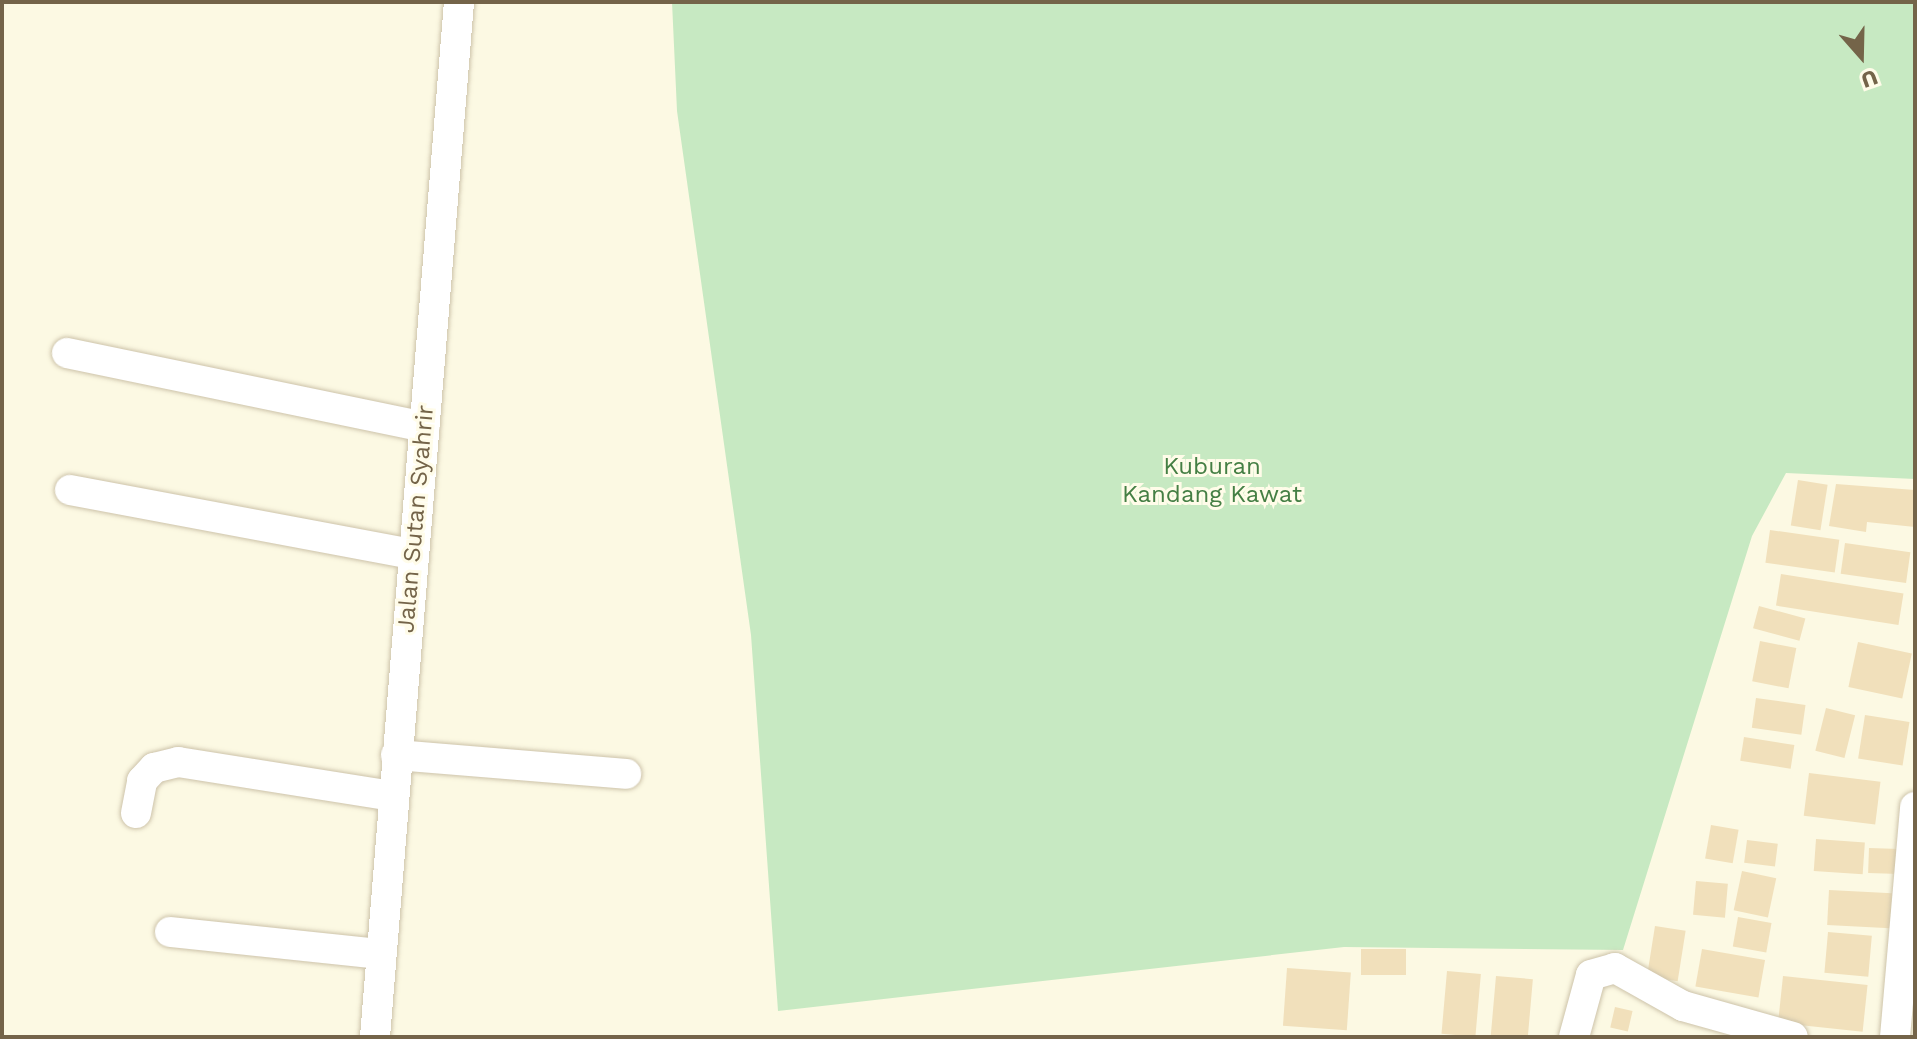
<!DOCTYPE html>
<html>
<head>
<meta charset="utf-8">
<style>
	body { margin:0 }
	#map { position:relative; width:1917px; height:1039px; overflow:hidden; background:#fcf9e3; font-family:"Work Sans",sans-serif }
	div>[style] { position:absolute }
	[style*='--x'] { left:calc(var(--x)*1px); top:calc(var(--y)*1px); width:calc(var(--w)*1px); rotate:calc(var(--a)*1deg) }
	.green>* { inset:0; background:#c7e9c2 }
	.building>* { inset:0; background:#f1e0bb; transform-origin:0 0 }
	.roads { filter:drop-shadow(0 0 2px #cdc3aa) drop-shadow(0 0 2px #cdc3aa) }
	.street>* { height:30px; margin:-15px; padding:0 15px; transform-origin:15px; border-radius:15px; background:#fff }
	span { translate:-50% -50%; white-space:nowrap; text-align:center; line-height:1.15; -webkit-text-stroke:6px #fffce9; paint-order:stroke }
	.park-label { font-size:24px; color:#457f44 }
	.street-label { font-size:24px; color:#746449 }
	.frame { position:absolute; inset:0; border:4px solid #746449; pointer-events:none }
	.north { position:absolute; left:1821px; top:16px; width:80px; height:80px; -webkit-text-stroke:6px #fffce9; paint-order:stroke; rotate:160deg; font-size:22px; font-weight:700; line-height:32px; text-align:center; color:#746449 }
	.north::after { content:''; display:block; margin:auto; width:28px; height:36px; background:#746449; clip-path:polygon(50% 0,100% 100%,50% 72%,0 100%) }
</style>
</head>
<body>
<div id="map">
	<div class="green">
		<i style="clip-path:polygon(672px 2px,1915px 2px,1915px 479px,1786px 473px,1752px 536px,1623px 950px,1344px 947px,778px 1011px,751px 635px,677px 111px)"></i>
	</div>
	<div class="building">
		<i style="left:1798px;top:480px;width:30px;height:46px;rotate:9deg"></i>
		<i style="clip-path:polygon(1836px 484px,1915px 490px,1915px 527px,1867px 522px,1866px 532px,1829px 526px)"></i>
		<i style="left:1770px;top:530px;width:70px;height:33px;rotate:8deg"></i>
		<i style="left:1845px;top:543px;width:66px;height:31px;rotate:8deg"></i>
		<i style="left:1781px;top:574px;width:124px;height:32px;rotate:9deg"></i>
		<i style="left:1759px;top:606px;width:48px;height:23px;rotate:15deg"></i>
		<i style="left:1760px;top:641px;width:37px;height:41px;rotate:11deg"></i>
		<i style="left:1858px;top:642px;width:55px;height:46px;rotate:12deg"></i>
		<i style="left:1756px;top:698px;width:50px;height:30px;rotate:8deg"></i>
		<i style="left:1826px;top:708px;width:30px;height:44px;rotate:14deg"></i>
		<i style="left:1865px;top:715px;width:45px;height:44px;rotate:9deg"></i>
		<i style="left:1744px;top:737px;width:51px;height:24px;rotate:9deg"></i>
		<i style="left:1809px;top:773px;width:72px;height:43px;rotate:7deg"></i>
		<i style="left:1711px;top:825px;width:28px;height:34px;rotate:10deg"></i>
		<i style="left:1816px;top:839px;width:49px;height:32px;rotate:4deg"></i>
		<i style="left:1747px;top:840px;width:31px;height:23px;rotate:7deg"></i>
		<i style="left:1869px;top:848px;width:31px;height:25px;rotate:2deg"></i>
		<i style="left:1742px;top:871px;width:35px;height:40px;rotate:12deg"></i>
		<i style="left:1696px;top:881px;width:32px;height:34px;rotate:5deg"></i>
		<i style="left:1829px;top:890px;width:63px;height:35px;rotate:3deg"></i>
		<i style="left:1738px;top:917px;width:34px;height:30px;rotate:10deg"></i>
		<i style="left:1655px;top:926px;width:31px;height:51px;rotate:9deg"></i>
		<i style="left:1828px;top:932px;width:44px;height:41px;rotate:5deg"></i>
		<i style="left:1406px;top:949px;width:26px;height:45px;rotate:90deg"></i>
		<i style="left:1702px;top:949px;width:64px;height:38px;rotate:10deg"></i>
		<i style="left:1287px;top:968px;width:64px;height:58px;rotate:4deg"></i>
		<i style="left:1447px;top:971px;width:34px;height:63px;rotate:5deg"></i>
		<i style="left:1496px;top:976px;width:37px;height:61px;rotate:5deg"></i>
		<i style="left:1783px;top:976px;width:85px;height:47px;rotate:6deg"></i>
		<i style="left:1615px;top:1007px;width:18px;height:21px;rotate:13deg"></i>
	</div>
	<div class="roads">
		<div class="street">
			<i style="--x:67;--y:353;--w:365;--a:11.7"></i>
			<i style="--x:70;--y:490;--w:349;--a:10.6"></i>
			<i style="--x:396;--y:755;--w:231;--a:4.7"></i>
			<i style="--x:136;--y:813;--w:33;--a:-79"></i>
			<i style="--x:142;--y:781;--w:18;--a:-47"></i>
			<i style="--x:154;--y:768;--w:25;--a:-14"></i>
			<i style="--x:178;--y:762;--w:217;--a:9"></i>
			<i style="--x:170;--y:932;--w:209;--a:6"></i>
			<i style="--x:375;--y:1037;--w:1038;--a:-85.36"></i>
			<i style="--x:1574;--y:1037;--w:64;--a:-74.7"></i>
			<i style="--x:1591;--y:975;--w:25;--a:-16"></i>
			<i style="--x:1615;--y:968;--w:78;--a:29.2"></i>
			<i style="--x:1683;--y:1006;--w:114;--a:15.7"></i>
			<i style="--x:1895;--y:1037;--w:231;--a:-85"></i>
		</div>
	</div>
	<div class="park-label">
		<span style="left:1212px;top:481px">Kuburan<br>Kandang Kawat</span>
	</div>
	<div class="street-label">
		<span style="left:416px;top:519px;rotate:-85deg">Jalan Sutan Syahrir</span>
	</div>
	<div class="frame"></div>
	<div class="north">U</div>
</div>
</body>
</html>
